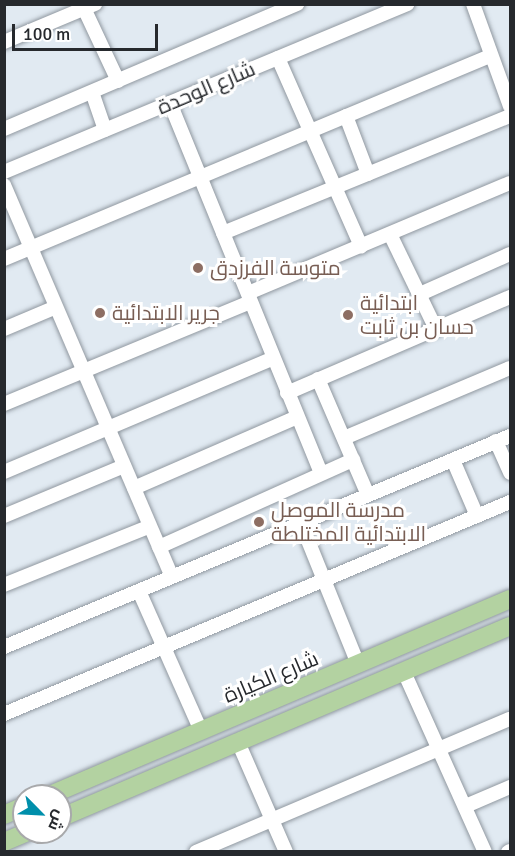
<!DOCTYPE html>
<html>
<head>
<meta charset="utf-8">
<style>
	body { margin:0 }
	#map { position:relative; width:515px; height:856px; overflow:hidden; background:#e1eaf2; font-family:Signika,Cairo,sans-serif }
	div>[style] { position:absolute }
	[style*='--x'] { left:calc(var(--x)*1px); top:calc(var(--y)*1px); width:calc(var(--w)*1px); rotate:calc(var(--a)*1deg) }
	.roads { filter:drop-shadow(0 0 2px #9098a0) drop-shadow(0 0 2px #9098a0) }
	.minor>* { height:14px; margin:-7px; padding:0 7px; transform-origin:7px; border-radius:7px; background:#fff }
	.major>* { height:18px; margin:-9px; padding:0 9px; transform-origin:9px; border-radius:9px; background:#b3d2a1 }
	.dots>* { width:16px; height:16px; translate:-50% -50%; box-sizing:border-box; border:3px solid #fff; border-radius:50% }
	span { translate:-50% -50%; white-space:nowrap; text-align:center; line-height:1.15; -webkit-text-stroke:6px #fff; paint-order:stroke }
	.street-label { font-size:21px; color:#26292d }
	.education-label { font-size:21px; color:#785e54 }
	.left { translate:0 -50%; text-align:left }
	.frame { position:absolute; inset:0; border:6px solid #26292d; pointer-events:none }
	.north { position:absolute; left:12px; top:784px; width:60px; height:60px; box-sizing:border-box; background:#fff; border:2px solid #a8a9ab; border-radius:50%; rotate:114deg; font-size:16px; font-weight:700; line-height:24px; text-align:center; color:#26292d }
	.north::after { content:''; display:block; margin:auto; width:21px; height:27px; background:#008fab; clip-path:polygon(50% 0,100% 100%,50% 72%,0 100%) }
	.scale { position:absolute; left:12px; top:24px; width:146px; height:27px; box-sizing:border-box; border:3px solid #26292d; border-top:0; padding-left:8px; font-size:18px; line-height:21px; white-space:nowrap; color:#26292d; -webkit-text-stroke:4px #fff; paint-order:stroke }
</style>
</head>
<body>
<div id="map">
	<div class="roads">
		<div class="minor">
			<i style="--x:82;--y:4;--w:85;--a:64.9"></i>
			<i style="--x:473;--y:4;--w:109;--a:70.1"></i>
			<i style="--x:4;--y:42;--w:99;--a:-22.7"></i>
			<i style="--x:278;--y:58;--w:206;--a:66.2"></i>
			<i style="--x:92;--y:92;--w:40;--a:71.1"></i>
			<i style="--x:170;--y:103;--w:400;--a:67.8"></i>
			<i style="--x:346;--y:116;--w:62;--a:69.2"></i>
			<i style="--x:4;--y:129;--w:319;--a:-23.1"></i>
			<i style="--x:4;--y:172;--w:437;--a:-22.6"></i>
			<i style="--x:4;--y:185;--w:426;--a:66.8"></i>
			<i style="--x:223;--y:233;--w:310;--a:-22.2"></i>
			<i style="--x:390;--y:234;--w:106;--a:64.2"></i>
			<i style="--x:4;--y:259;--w:527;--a:-22.67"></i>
			<i style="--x:248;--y:293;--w:284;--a:-22.8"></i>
			<i style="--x:420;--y:294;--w:98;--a:-24"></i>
			<i style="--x:4;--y:329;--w:56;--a:-22.9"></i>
			<i style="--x:318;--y:379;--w:126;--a:66.7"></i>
			<i style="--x:287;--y:393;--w:243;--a:-23.3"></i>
			<i style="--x:4;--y:404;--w:264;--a:-22.5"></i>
			<i style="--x:344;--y:438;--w:180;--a:-22.9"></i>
			<i style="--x:496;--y:441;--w:35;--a:66"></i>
			<i style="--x:453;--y:460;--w:61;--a:66.8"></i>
			<i style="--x:4;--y:472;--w:291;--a:-22.9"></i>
			<i style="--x:134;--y:488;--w:178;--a:-23.5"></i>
			<i style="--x:4;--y:516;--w:130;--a:-22.6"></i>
			<i style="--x:301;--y:523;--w:152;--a:68"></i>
			<i style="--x:159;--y:547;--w:213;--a:-24.2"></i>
			<i style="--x:4;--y:585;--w:155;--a:-21.9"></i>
			<i style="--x:139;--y:591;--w:153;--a:66.1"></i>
			<i style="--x:4;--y:647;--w:548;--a:-22.64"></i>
			<i style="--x:404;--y:672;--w:197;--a:65.8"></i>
			<i style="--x:4;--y:714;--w:549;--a:-22.73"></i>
			<i style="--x:238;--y:742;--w:120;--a:66.4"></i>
			<i style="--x:468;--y:805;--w:46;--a:-23.2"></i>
			<i style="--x:196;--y:852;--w:341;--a:-23"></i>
			<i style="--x:508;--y:852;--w:2;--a:-27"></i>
		</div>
		<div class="major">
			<i style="--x:48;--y:796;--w:502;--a:-23.09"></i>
			<i style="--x:4;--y:815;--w:22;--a:-24"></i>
			<i style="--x:60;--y:818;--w:489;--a:-23.1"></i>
			<i style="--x:4;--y:842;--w:25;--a:-23"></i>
		</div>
	</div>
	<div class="dots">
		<i style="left:198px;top:268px;background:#8d6e63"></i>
		<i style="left:100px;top:313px;background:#8d6e63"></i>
		<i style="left:348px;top:315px;background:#8d6e63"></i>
		<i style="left:259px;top:522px;background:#8d6e63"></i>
	</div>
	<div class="street-label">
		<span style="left:206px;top:88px;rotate:-23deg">شارع الوحدة</span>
		<span style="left:271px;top:677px;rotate:-23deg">شارع الكيارة</span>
	</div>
	<div class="education-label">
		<span class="left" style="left:210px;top:268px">متوسة الفرزدق</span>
		<span class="left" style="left:360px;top:315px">ابتدائية<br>حسان بن ثابت</span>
		<span class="left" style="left:112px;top:313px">جرير الابتدائية</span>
		<span class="left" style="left:271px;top:522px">مدرسة الموصل<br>الابتدائية المختلطة</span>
	</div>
	<div class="frame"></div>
	<div class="north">ش</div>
	<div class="scale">100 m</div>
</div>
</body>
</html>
